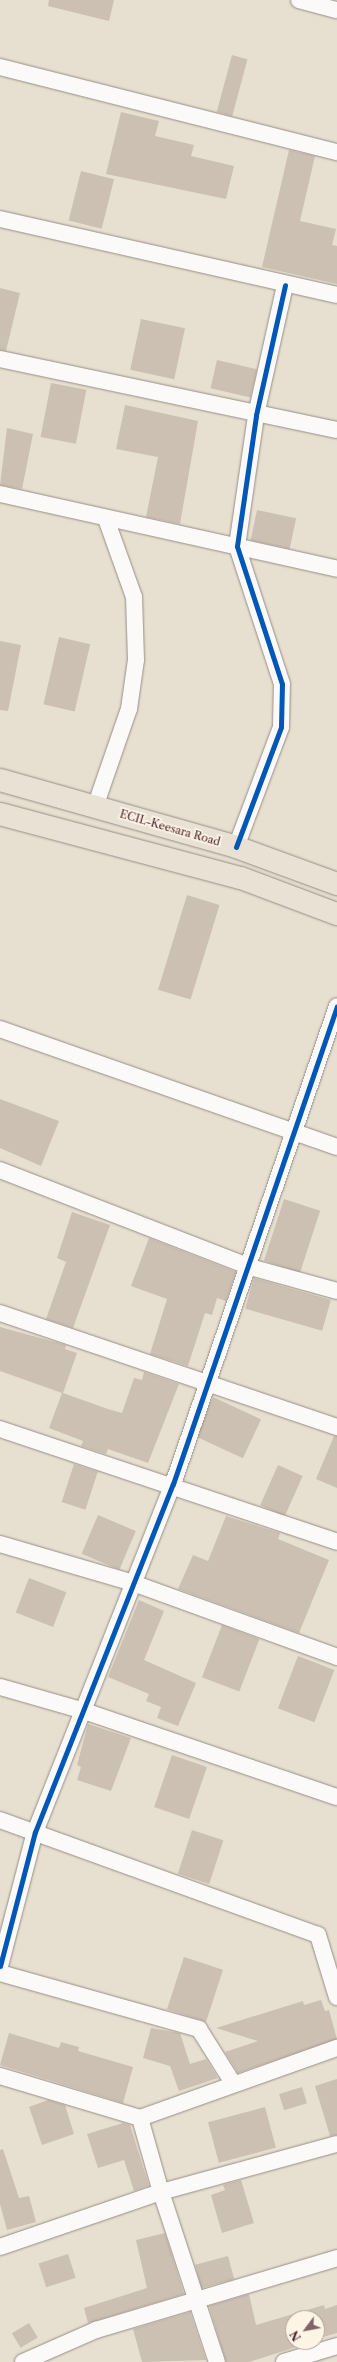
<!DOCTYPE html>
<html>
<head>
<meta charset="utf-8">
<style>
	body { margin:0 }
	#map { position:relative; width:337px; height:2362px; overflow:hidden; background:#e7e0d0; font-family:"Libre Caslon Text",serif }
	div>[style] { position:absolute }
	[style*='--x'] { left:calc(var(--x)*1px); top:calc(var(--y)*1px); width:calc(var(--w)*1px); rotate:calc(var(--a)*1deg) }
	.building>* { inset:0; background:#cbc0b2; transform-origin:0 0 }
	.roads { filter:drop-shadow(0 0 1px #988d87) drop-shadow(0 0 1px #988d87) }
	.street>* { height:16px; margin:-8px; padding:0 8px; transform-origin:8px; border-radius:8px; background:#fbfaf8 }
	.primary>* { height:22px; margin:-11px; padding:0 11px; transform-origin:11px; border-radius:11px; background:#e8e1d4 }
	.cycleway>* { height:5px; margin:-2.5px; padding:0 2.5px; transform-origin:2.5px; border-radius:2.5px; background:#0057b8 }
	span { translate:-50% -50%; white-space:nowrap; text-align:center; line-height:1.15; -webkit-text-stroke:3.5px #fcf5e5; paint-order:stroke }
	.street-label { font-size:11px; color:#4a1f2b }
	.north { position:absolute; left:285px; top:2310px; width:40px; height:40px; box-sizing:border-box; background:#fcf5e5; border:1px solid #b59f9b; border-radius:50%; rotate:238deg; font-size:11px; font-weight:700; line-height:16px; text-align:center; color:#4a1f2b }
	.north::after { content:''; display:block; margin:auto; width:14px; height:18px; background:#816365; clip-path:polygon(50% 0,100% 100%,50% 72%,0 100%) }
</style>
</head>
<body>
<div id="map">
	<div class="building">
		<i style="clip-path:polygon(49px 0,114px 0,109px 21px,48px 6px)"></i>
		<i style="left:232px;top:55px;width:16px;height:59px;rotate:15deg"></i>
		<i style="clip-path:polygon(121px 112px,159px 121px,155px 136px,194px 145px,191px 156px,234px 166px,226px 199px,106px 174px)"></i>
		<i style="clip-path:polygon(289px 150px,315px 156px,300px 221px,336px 229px,332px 245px,337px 246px,337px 284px,262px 267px)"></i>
		<i style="left:81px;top:171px;width:34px;height:51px;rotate:14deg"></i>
		<i style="clip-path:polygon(0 288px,20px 293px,6px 351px,0 350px)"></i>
		<i style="left:141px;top:319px;width:45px;height:52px;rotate:12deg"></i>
		<i style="left:217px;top:360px;width:41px;height:29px;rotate:13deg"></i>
		<i style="left:51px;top:383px;width:36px;height:55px;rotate:11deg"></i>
		<i style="clip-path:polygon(125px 405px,198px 421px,180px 524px,146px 517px,158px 457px,116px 449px)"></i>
		<i style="clip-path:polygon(7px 428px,33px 434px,22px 489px,0 485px)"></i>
		<i style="left:257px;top:510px;width:40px;height:31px;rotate:12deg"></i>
		<i style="left:59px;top:637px;width:32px;height:69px;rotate:13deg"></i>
		<i style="clip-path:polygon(0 641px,21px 645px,8px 711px,0 710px)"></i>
		<i style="left:187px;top:895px;width:34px;height:99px;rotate:17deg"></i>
		<i style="clip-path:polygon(0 1099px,59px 1121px,41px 1166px,0 1148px)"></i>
		<i style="left:284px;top:1199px;width:38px;height:65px;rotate:18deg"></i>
		<i style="clip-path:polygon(72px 1212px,110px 1225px,73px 1328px,46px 1319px,66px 1262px,57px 1258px)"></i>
		<i style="clip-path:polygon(149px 1238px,236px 1272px,226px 1301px,217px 1298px,212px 1315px,205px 1313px,188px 1366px,150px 1354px,167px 1299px,131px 1286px)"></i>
		<i style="left:254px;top:1278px;width:80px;height:32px;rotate:16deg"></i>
		<i style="clip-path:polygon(0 1327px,66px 1345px,65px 1349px,77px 1353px,63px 1393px,108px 1409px,122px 1413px,134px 1378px,142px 1380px,144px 1372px,179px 1384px,148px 1463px,108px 1449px,106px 1454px,81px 1446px,83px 1441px,49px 1428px,62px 1393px,0 1371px)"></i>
		<i style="left:213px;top:1397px;width:53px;height:43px;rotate:25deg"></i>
		<i style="clip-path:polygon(334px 1436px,337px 1436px,337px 1488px,316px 1479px)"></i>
		<i style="left:74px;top:1464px;width:25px;height:40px;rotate:18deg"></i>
		<i style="left:278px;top:1465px;width:27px;height:44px;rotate:24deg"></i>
		<i style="left:98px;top:1515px;width:41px;height:42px;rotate:23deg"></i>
		<i style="clip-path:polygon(226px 1516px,280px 1533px,278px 1539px,329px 1560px,299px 1633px,178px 1589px,193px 1555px,208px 1561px)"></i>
		<i style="left:29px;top:1578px;width:40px;height:37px;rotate:21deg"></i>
		<i style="clip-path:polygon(139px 1600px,164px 1611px,144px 1660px,196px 1683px,178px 1726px,157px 1718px,161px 1707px,146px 1701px,149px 1694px,108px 1677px)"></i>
		<i style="left:222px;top:1625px;width:40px;height:56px;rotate:21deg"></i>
		<i style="left:298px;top:1656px;width:39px;height:56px;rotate:21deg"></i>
		<i style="clip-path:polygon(88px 1724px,131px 1738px,111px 1791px,77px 1780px,81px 1767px,77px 1765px)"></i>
		<i style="left:172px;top:1755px;width:37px;height:55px;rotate:19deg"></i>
		<i style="left:192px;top:1830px;width:33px;height:46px;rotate:18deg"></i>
		<i style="left:184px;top:1957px;width:41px;height:55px;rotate:18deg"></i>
		<i style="clip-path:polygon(321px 2000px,325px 2011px,329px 2010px,337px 2039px,238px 2073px,225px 2052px,258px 2041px,216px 2028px,303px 2001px,304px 2005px)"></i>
		<i style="clip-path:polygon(151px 2028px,180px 2033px,190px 2064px,206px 2059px,218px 2078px,179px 2091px,170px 2066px,143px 2058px)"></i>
		<i style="clip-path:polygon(9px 2033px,59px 2048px,61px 2042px,79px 2047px,78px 2051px,133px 2067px,123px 2103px,0 2065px)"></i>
		<i style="clip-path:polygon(337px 2079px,337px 2135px,330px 2136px,315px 2086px)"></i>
		<i style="left:302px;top:2087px;width:17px;height:24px;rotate:73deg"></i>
		<i style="clip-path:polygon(48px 2100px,65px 2105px,74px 2134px,42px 2145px,29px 2107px)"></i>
		<i style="left:265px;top:2107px;width:42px;height:59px;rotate:75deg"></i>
		<i style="clip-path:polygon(123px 2123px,130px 2125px,149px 2186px,134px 2191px,124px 2160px,98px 2168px,87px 2134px)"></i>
		<i style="clip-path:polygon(3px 2149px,19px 2198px,29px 2196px,36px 2222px,7px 2230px,0 2204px,0 2150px)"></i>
		<i style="clip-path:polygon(241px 2180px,254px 2223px,222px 2233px,211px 2195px,225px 2190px,223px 2185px)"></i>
		<i style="clip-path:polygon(165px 2233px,184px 2294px,88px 2323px,84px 2308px,147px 2288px,136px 2240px)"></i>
		<i style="left:68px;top:2254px;width:25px;height:31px;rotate:72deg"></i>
		<i style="left:228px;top:2256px;width:24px;height:34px;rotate:75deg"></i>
		<i style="clip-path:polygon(249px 2294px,256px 2325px,324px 2305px,325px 2309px,337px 2305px,337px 2333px,317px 2339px,317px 2318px,293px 2318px,293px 2342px,305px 2342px,299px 2346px,249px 2362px,226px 2362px,209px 2306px)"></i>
		<i style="clip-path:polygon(190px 2312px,206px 2360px,142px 2362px,133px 2329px)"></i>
		<i style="left:29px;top:2323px;width:17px;height:20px;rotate:59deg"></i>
	</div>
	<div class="roads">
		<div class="street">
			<i style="--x:299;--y:0;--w:39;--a:15"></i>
			<i style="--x:0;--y:67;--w:348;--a:14.2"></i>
			<i style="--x:0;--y:219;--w:345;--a:12.7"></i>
			<i style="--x:0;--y:359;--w:344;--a:11.9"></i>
			<i style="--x:0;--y:494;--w:345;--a:12.5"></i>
			<i style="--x:95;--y:807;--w:104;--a:-70.9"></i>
			<i style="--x:129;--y:709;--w:49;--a:-81.9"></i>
			<i style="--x:136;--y:660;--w:63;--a:-91.8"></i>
			<i style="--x:134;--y:597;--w:83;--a:-109.7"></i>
			<i style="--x:236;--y:847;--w:128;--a:-69.4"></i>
			<i style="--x:281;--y:727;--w:43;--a:-88.7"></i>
			<i style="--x:282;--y:684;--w:145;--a:-108.1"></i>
			<i style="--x:237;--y:546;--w:132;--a:-81.7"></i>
			<i style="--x:256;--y:415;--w:133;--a:-77.4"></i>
			<i style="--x:0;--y:1029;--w:357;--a:19.3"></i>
			<i style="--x:0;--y:1170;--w:268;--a:21.2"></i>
			<i style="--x:250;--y:1267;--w:90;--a:15.4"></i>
			<i style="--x:0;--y:1313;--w:356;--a:18.7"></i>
			<i style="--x:0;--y:1429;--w:355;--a:18.5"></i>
			<i style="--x:0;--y:1544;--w:139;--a:16.3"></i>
			<i style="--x:133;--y:1583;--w:217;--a:19.9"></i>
			<i style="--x:0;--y:1687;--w:87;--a:15.9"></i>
			<i style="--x:84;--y:1711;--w:267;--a:18.8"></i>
			<i style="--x:0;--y:1820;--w:338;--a:19.9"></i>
			<i style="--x:318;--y:1935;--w:65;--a:73"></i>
			<i style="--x:0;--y:1966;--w:138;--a:-75.4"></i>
			<i style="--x:35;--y:1832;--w:374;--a:-68.4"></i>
			<i style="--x:173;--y:1484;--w:505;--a:-71.06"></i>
			<i style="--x:0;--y:1973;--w:207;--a:15.7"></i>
			<i style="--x:199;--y:2029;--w:64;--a:57.8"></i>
			<i style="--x:0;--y:2076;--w:146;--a:16.7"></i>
			<i style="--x:140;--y:2118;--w:209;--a:-19.6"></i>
			<i style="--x:140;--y:2118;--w:77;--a:74.2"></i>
			<i style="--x:161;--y:2192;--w:179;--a:71.8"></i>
			<i style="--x:0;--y:2247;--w:170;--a:-18.9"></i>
			<i style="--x:161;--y:2192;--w:182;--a:-15.3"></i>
			<i style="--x:23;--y:2362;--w:80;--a:-23.7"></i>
			<i style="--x:96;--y:2330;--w:252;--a:-16.6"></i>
			<i style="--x:284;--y:2362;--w:55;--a:-16.8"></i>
		</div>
		<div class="primary">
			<i style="--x:0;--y:780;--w:245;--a:15.8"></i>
			<i style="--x:236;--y:847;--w:108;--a:20.1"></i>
			<i style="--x:0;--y:814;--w:249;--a:14.9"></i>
			<i style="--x:241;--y:878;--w:103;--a:20.6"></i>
		</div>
	</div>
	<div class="cycleway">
		<i style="--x:236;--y:847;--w:128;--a:-69.4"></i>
		<i style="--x:281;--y:727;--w:43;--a:-88.7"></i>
		<i style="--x:282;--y:684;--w:145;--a:-108.1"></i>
		<i style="--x:237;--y:546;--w:132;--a:-81.7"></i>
		<i style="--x:256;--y:415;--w:133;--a:-77.4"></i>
		<i style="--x:0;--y:1966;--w:138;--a:-75.4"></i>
		<i style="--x:35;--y:1832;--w:374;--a:-68.4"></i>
		<i style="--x:173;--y:1484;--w:505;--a:-71.06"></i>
	</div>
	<div class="street-label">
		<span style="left:170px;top:828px;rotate:16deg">ECIL-Keesara Road</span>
	</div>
	<div class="north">N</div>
</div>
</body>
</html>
